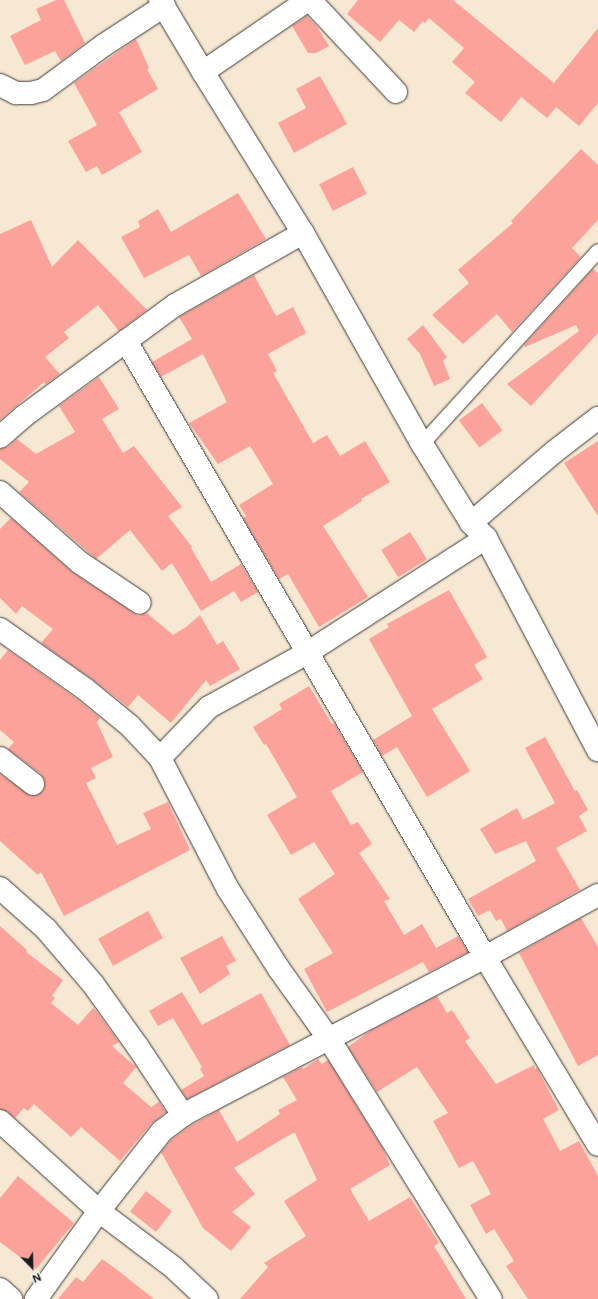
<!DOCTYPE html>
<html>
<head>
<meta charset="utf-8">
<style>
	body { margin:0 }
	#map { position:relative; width:598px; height:1299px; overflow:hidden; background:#f6e8d3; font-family:Mali,sans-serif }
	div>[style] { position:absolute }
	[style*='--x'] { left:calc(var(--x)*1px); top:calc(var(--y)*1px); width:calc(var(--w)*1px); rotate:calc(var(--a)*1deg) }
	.building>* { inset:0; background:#fba29b; transform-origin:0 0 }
	.roads { filter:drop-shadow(0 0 1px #3d3b37) drop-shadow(0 0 1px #3d3b37) }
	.service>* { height:14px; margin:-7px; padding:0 7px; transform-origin:7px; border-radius:7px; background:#fff }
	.minor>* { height:22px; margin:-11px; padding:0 11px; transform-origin:11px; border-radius:11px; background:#fff }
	span { translate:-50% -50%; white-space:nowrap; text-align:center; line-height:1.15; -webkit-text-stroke:4px #fff; paint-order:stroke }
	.north { position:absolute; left:12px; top:1247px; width:40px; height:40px; -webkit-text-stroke:3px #fff; paint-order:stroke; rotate:157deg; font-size:11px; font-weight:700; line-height:16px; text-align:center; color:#1c1c1c }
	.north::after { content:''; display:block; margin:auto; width:14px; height:18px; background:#1c1c1c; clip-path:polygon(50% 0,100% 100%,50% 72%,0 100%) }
</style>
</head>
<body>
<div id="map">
	<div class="building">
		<i style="clip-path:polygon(56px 0,64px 0,85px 43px,61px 61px,55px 51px,25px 65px,10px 36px,41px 20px,36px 9px)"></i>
		<i style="clip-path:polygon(358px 0,453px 0,554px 83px,598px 28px,598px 103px,579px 126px,556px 107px,547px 118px,521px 97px,501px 122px,465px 93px,475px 82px,452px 62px,464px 48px,429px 18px,425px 23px,423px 21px,414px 32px,399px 20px,380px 42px,347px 14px)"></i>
		<i style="clip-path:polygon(307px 16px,316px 25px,329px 46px,316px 53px,308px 53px,292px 26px)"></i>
		<i style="clip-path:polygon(136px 39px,149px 68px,147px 69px,158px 89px,119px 112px,142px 152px,102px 175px,97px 166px,86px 172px,68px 141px,97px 125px,74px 83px)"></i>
		<i style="clip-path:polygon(320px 76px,347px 124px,294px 153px,278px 123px,306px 108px,296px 89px)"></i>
		<i style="clip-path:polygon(581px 149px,598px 165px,598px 220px,572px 248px,581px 257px,512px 332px,497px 314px,463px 344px,432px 315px,469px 283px,458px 270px,513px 223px,511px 221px)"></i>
		<i style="left:353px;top:167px;width:30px;height:38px;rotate:63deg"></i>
		<i style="clip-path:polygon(238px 193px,266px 239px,201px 276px,189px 255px,144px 278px,121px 237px,140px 227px,138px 221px,158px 209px,171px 232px)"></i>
		<i style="clip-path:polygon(31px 220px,52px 267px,78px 240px,147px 310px,119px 331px,98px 305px,64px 332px,69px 338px,45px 357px,60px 374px,46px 384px,44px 382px,0 420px,0 234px)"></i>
		<i style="clip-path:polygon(593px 269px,598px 273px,598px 333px,531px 406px,507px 384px,579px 331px,576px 325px,525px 347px,524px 345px)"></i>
		<i style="clip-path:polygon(254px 275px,276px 316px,293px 307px,306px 333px,268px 354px,277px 371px,273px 373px,313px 443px,327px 435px,340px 456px,365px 441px,390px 482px,361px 499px,362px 501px,323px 526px,368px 597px,319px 627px,288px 574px,279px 579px,243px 518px,246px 516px,239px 505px,273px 484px,250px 446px,218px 464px,189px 423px,227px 402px,203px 354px,161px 377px,152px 362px,192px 339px,179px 317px)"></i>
		<i style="clip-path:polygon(423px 325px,447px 357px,443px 361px,450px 379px,434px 386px,420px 354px,407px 339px)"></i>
		<i style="clip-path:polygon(99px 377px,119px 409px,102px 419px,123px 453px,134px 446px,182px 507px,168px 516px,192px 547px,191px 548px,211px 582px,241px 564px,258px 592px,241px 602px,234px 591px,201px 611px,172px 563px,162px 571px,130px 530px,96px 559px,19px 492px,29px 482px,0 459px,0 449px,8px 447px,17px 439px,36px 454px,75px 432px,59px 406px)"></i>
		<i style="left:482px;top:403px;width:34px;height:29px;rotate:53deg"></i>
		<i style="clip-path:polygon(598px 441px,598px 516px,564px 463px)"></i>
		<i style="clip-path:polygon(11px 518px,72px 572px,138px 616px,147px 613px,173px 635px,186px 627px,200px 615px,217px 645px,223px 641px,240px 669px,210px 686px,206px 680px,171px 723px,138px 695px,128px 707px,92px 679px,41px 643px,53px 629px,22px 606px,16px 614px,0 598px,0 529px)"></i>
		<i style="left:410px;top:532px;width:32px;height:34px;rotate:58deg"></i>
		<i style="clip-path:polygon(449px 590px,487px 657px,474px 665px,483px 679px,432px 709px,470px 771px,427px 797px,397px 747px,382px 756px,373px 740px,412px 716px,369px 639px,389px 627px,387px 624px)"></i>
		<i style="clip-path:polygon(8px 650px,77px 699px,100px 718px,97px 722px,113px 757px,91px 768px,96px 778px,86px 783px,117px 845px,151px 829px,143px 813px,168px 802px,190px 850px,64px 916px,41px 872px,38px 875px,0 841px,0 774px,31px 796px,38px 795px,43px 791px,45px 785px,44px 779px,41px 774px,8px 749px,14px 742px,0 730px,0 660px)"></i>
		<i style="clip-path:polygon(309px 686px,332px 724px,334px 723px,363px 772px,331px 791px,351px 825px,358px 822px,372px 844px,359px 853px,390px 899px,384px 901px,404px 935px,422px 924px,436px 948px,458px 936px,468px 952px,429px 972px,423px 962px,327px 1012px,304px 969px,333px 953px,298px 899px,335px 874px,314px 842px,291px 855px,267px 815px,297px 797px,266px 744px,264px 745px,253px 727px,282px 709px,279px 704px)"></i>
		<i style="clip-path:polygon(545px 737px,575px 791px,577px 790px,588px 810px,579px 816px,587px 831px,556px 848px,580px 890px,507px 931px,501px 919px,496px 921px,490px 910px,478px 916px,468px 899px,536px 861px,526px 841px,495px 854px,480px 829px,517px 808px,523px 820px,555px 803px,525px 748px)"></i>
		<i style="left:148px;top:911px;width:31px;height:57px;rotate:61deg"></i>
		<i style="clip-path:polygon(581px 918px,598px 947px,598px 1055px,578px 1066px,519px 953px)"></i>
		<i style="clip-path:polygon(0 926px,27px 950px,26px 952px,63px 980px,52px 996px,55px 998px,51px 1003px,78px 1025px,93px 1008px,97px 1012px,119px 1042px,112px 1046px,136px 1067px,123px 1083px,151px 1107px,159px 1102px,166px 1112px,152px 1123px,120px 1161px,81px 1127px,71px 1137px,34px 1104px,28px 1111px,24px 1108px,15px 1118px,8px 1112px,0 1109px)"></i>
		<i style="clip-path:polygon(222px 936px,236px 961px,226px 966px,230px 974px,200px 994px,180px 958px)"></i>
		<i style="clip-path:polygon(182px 992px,202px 1025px,261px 993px,290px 1045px,187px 1099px,181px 1090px,204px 1076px,200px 1069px,202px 1067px,173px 1018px,158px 1026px,149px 1011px)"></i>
		<i style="clip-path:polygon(437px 996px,447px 1013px,452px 1010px,470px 1038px,465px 1041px,496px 1084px,534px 1065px,535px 1069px,537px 1068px,559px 1110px,543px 1119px,560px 1151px,579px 1141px,598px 1176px,598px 1299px,528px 1299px,506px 1266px,514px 1261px,494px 1229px,486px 1234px,470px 1205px,491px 1194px,473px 1161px,459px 1168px,433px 1121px,448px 1113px,417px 1067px,377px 1092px,348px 1047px,370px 1031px)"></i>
		<i style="clip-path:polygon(318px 1059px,322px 1064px,328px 1060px,383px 1149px,390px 1165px,350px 1189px,369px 1221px,410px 1197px,439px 1243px,434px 1246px,466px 1299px,240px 1299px,268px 1267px,264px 1263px,306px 1236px,284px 1201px,317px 1180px,295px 1133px,291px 1134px,234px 1168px,255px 1194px,232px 1212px,251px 1227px,231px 1251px,203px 1228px,161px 1152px,171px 1140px,190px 1126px,219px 1110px,237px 1142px,280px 1114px,278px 1110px,297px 1100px,283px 1077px,302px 1067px,303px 1069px)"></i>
		<i style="clip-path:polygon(18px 1176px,74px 1223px,36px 1269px,0 1242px,0 1198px)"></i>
		<i style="left:146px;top:1191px;width:33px;height:26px;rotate:38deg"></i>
		<i style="clip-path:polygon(102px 1259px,116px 1269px,154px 1299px,58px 1299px,76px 1277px,83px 1282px)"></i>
	</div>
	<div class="roads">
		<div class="service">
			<i style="--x:422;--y:444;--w:261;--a:-47.6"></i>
		</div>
		<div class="minor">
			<i style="--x:160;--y:0;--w:84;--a:59.2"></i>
			<i style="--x:203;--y:72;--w:190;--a:58.2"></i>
			<i style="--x:303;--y:233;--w:242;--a:60.6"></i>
			<i style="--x:422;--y:444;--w:93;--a:58.2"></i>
			<i style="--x:471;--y:523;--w:21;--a:45"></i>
			<i style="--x:486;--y:538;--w:240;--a:62.2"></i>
			<i style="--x:310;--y:0;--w:126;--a:46.9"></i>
			<i style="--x:203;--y:72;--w:127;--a:-34.4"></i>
			<i style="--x:0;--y:85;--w:18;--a:27"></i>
			<i style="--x:16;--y:93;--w:15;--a:0"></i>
			<i style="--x:31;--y:93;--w:12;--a:-14"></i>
			<i style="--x:43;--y:90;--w:76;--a:-36.4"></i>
			<i style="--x:104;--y:45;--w:72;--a:-33"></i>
			<i style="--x:303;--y:233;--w:147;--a:150.6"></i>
			<i style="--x:175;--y:305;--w:61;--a:143.7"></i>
			<i style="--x:126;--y:341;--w:713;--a:59.77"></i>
			<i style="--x:485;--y:957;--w:219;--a:59"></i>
			<i style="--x:0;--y:437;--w:32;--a:-41"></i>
			<i style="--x:24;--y:416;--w:127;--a:-36.3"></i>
			<i style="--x:0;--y:492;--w:106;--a:41.5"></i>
			<i style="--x:79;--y:562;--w:73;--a:33.9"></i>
			<i style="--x:471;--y:523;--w:109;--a:-40.5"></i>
			<i style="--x:554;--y:452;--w:56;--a:-37.7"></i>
			<i style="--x:486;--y:538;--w:213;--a:147.3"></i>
			<i style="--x:307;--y:653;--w:112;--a:151.1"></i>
			<i style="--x:209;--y:707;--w:71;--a:133.9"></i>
			<i style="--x:160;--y:758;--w:148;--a:62.6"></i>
			<i style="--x:228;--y:889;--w:95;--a:57.5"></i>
			<i style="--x:279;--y:969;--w:86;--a:54.5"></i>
			<i style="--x:329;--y:1039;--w:306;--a:58.1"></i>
			<i style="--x:0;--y:629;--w:104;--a:35.2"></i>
			<i style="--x:85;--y:689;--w:58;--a:39.4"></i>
			<i style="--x:130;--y:726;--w:44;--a:46.8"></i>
			<i style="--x:0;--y:758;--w:42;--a:38.2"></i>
			<i style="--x:0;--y:888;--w:62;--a:41.7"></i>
			<i style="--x:46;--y:929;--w:72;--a:49.5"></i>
			<i style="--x:93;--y:984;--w:77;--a:54.5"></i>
			<i style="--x:138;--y:1047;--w:82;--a:56.5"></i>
			<i style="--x:0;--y:1121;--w:134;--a:42.3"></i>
			<i style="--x:99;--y:1211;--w:94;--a:37.2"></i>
			<i style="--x:174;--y:1268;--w:45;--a:43.2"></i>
			<i style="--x:0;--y:1289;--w:15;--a:42"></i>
			<i style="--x:36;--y:1299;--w:108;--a:-54.4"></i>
			<i style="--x:99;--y:1211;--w:102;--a:-51.8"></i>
			<i style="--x:162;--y:1131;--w:26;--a:-37"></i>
			<i style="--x:183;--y:1115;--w:341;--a:-27.6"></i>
			<i style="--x:485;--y:957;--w:129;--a:-28.8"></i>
		</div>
	</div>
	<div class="north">N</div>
</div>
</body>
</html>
